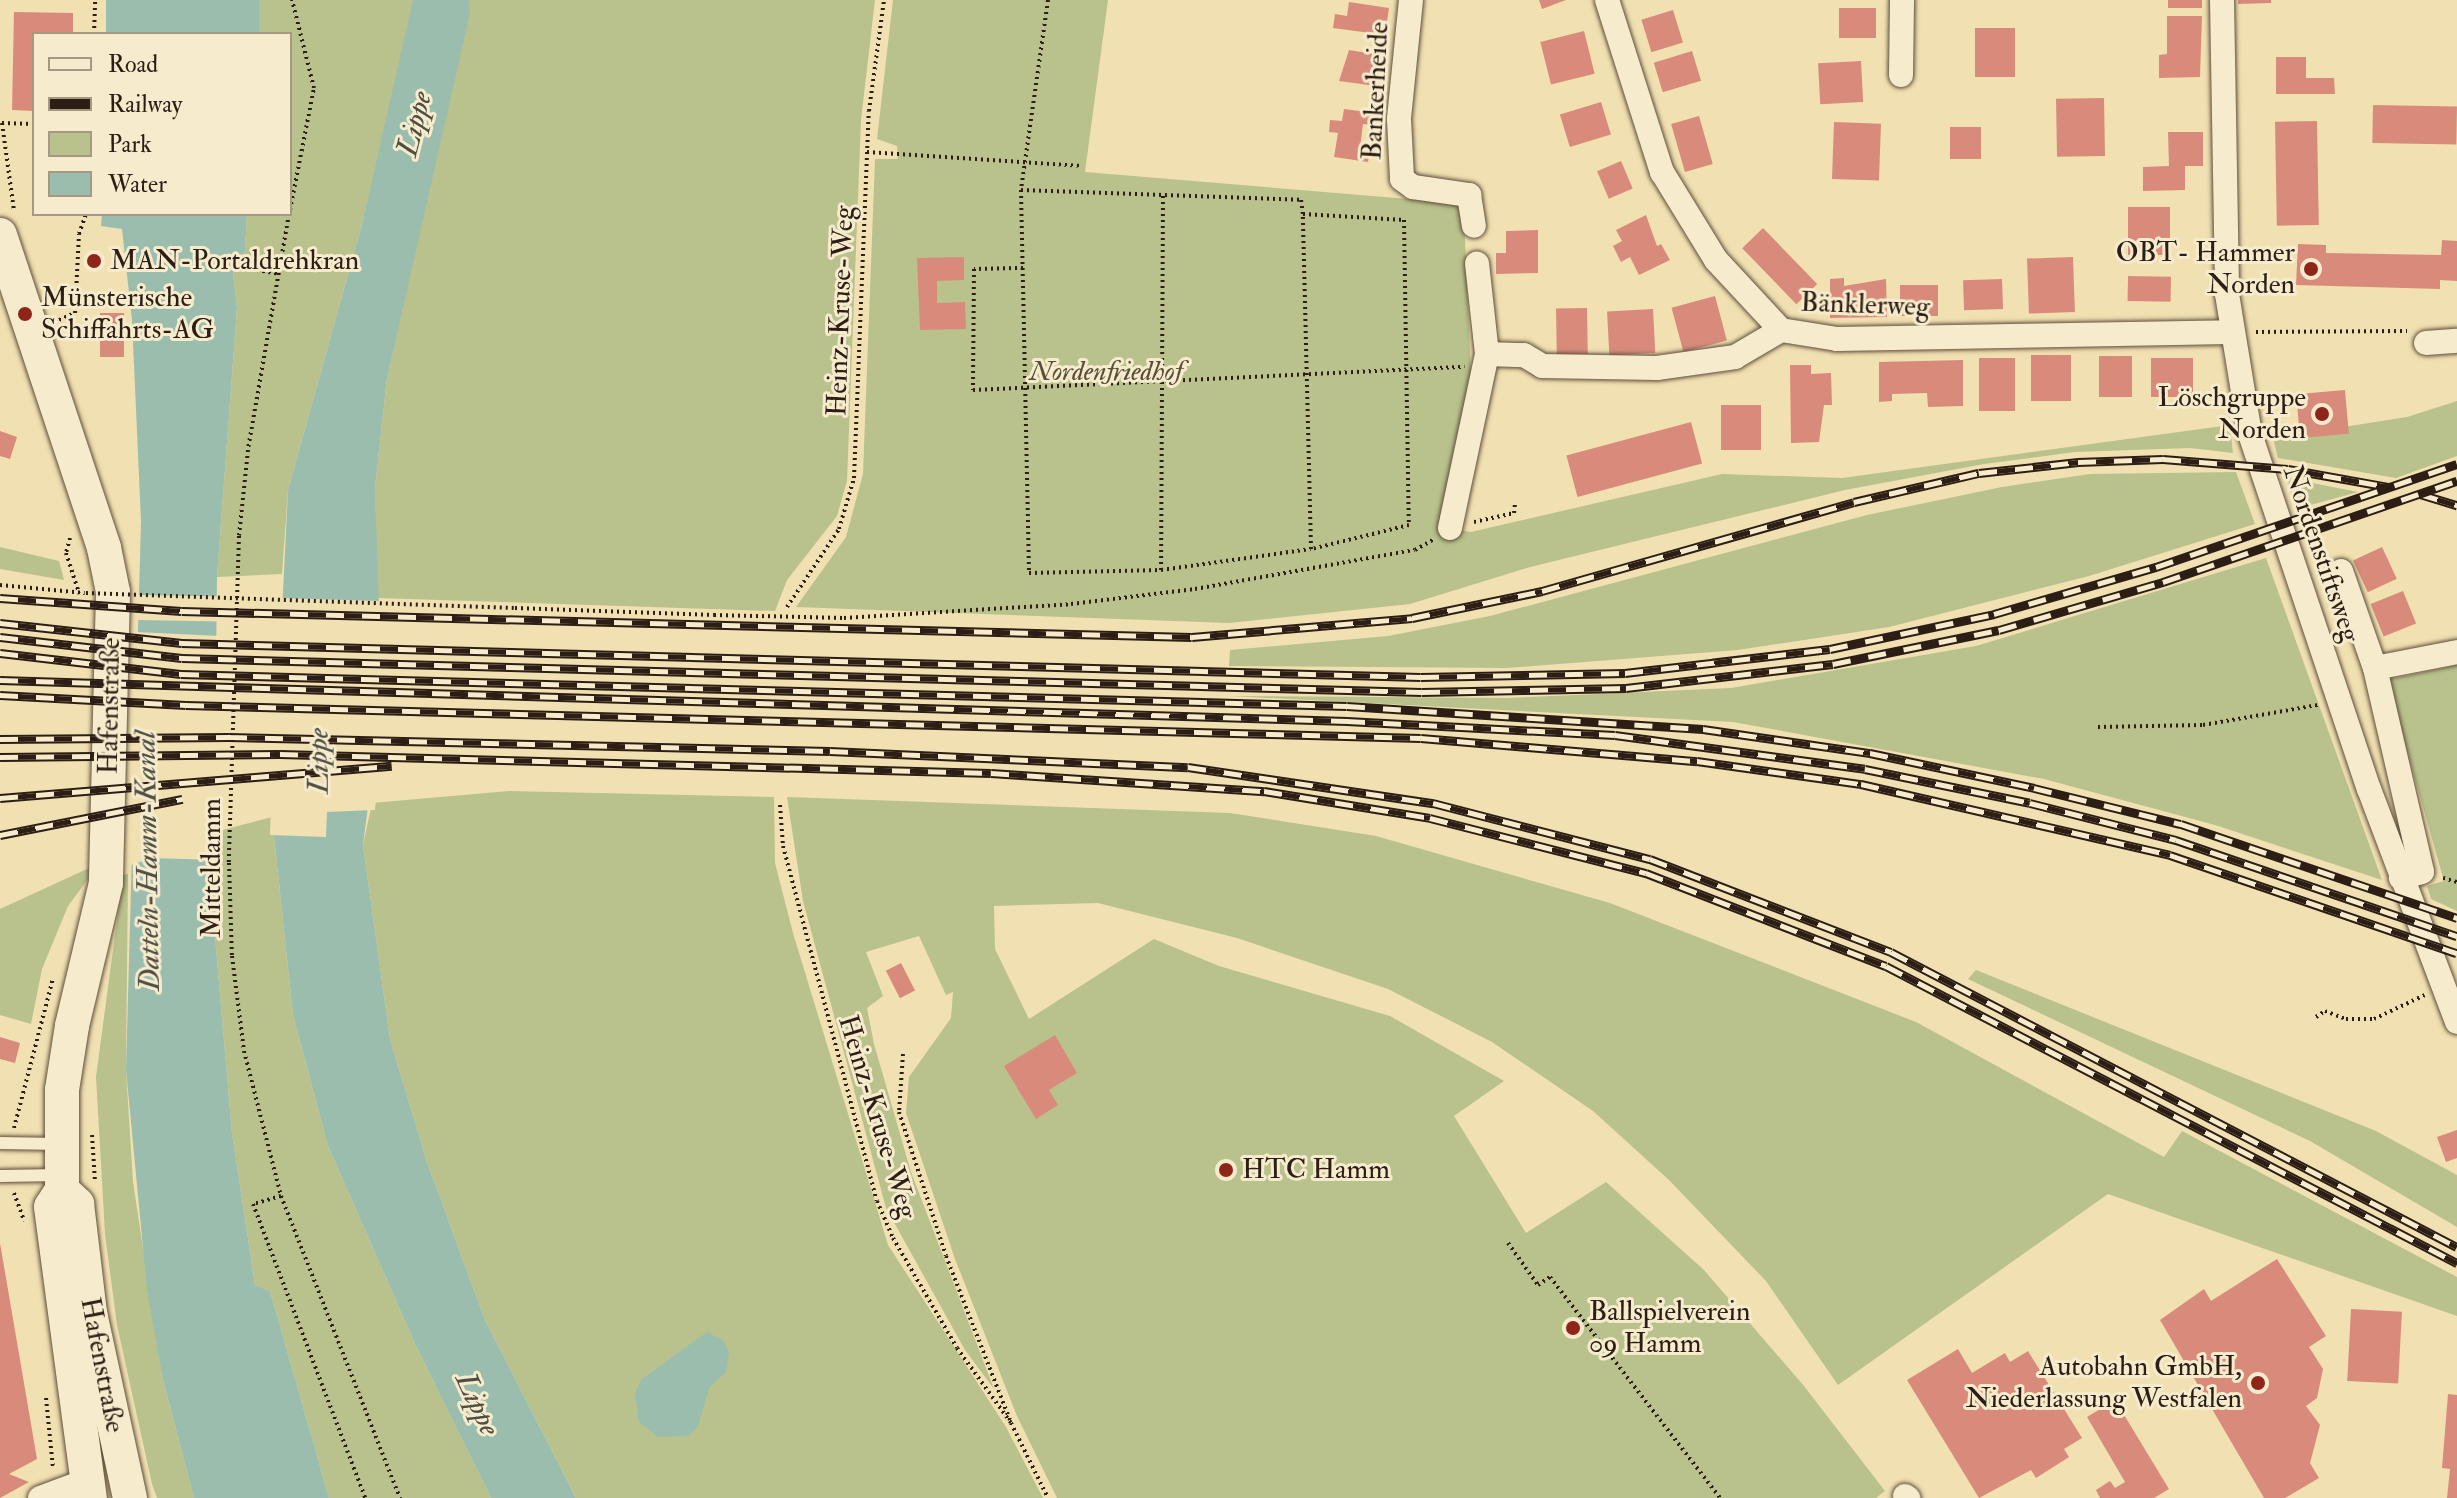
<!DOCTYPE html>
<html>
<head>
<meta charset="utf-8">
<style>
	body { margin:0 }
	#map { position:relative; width:2457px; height:1498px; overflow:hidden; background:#f1e0b1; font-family:"IM FELL Double Pica",serif }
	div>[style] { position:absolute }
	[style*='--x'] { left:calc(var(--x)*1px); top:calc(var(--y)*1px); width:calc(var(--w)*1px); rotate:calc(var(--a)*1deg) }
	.green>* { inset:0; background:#b9c28c }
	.water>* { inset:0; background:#9bbdad; transform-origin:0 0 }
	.pier>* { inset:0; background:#f1e0b1; transform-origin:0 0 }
	.building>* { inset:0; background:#d98b7b; transform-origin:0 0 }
	.path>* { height:4px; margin-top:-2px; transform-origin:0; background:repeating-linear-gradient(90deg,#2d1e15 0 2px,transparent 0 6px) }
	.roads { filter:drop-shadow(0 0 2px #5e4e3c) drop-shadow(0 0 2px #5e4e3c) }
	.lane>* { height:12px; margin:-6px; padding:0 6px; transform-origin:6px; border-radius:6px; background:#f6ebcc }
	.street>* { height:24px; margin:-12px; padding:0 12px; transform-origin:12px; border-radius:12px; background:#f6ebcc }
	.secondary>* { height:34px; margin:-17px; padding:0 17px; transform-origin:17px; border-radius:17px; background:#f6ebcc }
	.rail>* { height:9px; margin-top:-4.5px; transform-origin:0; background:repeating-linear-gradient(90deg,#f6ebcc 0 18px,#2d1e15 0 36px); box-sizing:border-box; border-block:2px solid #2d1e15 }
	.path-bridge>* { height:4px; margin-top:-2px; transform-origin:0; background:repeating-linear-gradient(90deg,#2d1e15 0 2px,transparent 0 6px) }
	.dots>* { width:22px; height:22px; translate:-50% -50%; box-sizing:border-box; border:4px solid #f6ebcc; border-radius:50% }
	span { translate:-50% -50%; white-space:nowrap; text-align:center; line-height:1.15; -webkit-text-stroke:6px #f6ebcc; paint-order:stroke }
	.street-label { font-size:28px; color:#2d1e15 }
	.poi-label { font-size:28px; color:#2d1e15 }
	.right { translate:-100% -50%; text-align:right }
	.left { translate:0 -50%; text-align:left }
	.park-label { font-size:28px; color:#574f39; font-style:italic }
	.water-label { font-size:30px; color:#4e4e43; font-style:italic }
	.legend { position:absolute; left:32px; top:32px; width:260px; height:184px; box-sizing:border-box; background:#f6ebcc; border:2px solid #a69983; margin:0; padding:10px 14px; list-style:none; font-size:24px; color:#2d1e15 }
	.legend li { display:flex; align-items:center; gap:16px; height:40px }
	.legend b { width:40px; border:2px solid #a69983 }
</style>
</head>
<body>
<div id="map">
	<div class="green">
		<i style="clip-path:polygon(259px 0,413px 0,413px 6px,362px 224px,288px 490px,282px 574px,217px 577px,237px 308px,232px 263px,245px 251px,247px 214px,290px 214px,290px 34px,256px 34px)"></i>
		<i style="clip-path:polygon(469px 0,875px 0,861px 120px,847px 481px,837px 516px,787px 580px,775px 611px,377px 598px,375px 488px,387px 378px)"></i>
		<i style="clip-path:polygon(893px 0,1108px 0,1085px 172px,1457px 203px,1464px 217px,1471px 374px,1440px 527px,1471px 532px,1722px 474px,1842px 478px,2230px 425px,2233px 453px,2190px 448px,2075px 452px,1984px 464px,1845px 490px,1530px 567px,1410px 604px,1229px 623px,796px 607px,846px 537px,863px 474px,875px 159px,898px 159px,897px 146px,877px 139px)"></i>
		<i style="clip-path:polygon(2457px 401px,2457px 456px,2396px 478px,2278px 458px,2273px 438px,2407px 417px)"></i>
		<i style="clip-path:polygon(2236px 472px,2255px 524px,2089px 576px,1889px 627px,1738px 650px,1507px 668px,1229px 666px,1230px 650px,1388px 636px,1490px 616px,1867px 515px,2002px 487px,2090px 474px)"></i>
		<i style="clip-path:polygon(2287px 478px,2358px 492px,2296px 509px)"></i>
		<i style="clip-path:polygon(0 547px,59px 561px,64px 580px,0 569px)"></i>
		<i style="clip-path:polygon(2266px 558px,2382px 880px,2215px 825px,2044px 779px,1733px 722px,1230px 696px,1507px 698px,1731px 688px,1976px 646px)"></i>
		<i style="clip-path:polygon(2457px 665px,2457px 911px,2431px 899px,2427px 886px,2444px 881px,2387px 680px)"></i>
		<i style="clip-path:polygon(509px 791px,774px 797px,775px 863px,793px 933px,888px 1245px,1006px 1427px,1043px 1498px,576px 1498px,485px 1320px,427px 1162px,390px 1039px,363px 845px,372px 803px)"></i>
		<i style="clip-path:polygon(787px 797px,1230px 813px,1376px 836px,1610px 903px,1916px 1022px,2164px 1157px,2182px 1131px,2457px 1277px,2457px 1316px,2108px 1194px,1838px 1385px,1766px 1281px,1669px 1180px,1593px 1111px,1492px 1042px,1388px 989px,1237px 938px,1098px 903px,994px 906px,995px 949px,1029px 1019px,1154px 939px,1219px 966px,1390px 1016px,1504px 1081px,1454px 1116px,1526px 1233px,1606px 1182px,1704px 1270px,1804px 1386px,1885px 1491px,1876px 1498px,1057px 1498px,1017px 1416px,955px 1259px,906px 1113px,909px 1077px,951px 1018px,953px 992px,946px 995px,919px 936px,866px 952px,883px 996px,867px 1008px,874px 1044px,911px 1172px,994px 1389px,965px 1350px,886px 1208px,803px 901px)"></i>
		<i style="clip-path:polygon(272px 817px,293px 1015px,328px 1146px,416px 1346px,491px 1498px,329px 1498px,270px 1291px,255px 1285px,232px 1133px,213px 913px,213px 858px,215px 832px)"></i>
		<i style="clip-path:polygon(100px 863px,68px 906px,42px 969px,31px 1024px,0 1015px,0 909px)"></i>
		<i style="clip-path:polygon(128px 874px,126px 1070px,133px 1182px,163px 1380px,194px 1498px,157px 1498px,152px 1484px,117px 1325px,105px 1234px,96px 1077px,123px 875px)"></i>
		<i style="clip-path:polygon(1976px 970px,2376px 1131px,2457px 1175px,2457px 1227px,2310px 1141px,1968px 979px)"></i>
	</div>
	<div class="water">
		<i style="left:106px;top:0;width:153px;height:34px"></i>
		<i style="clip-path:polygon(413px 0,469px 0,470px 13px,387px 378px,375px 488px,382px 698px,363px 845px,390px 1039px,427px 1162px,485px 1320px,576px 1498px,491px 1498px,416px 1346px,328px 1146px,293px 1015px,272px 817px,288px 490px,362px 224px)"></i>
		<i style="clip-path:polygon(102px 214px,247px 214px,245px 251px,232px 263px,237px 308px,217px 577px,213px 913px,232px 1133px,255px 1285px,270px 1291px,329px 1498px,194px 1498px,163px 1380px,147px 1290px,126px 1070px,141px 521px,132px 320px,122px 229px,101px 226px)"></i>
		<i style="clip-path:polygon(707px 1332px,724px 1341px,729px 1353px,726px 1372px,709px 1388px,698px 1426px,689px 1436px,658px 1437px,639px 1422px,635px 1393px,642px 1379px)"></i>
	</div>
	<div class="pier">
		<i style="left:138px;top:595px;width:83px;height:25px;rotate:1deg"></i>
		<i style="clip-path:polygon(277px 598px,381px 601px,386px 699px,375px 810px,327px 812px,326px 837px,270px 835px)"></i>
		<i style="clip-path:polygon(136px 632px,220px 636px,219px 832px,217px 860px,151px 858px,126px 867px,124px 875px)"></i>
	</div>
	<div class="building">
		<i style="clip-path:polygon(1539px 0,1566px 0,1542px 9px)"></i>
		<i style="left:2168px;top:0;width:34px;height:8px"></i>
		<i style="clip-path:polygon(2238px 0,2271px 0,2271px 3px,2238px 4px)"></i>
		<i style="clip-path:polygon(1349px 2px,1389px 8px,1385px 35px,1333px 28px,1335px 14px,1347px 16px)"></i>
		<i style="left:1839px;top:8px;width:37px;height:30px"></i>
		<i style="left:1673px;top:10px;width:34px;height:33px;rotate:73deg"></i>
		<i style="clip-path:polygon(14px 12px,73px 13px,73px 34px,34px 34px,34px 111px,12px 110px)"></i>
		<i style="clip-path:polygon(2167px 16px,2202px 16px,2200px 77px,2159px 78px,2159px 55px,2167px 54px)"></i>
		<i style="left:1975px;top:28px;width:40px;height:49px"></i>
		<i style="left:1584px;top:31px;width:44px;height:45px;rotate:76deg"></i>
		<i style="clip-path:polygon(1349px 50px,1380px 55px,1376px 86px,1339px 81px)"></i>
		<i style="left:1692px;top:51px;width:31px;height:40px;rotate:73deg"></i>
		<i style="clip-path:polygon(2276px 57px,2306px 57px,2306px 78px,2334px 78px,2335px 94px,2276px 94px)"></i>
		<i style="left:1861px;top:61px;width:41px;height:43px;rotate:87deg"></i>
		<i style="left:2104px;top:98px;width:58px;height:48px;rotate:89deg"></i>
		<i style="left:1601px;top:102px;width:34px;height:43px;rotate:73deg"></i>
		<i style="left:2373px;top:105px;width:84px;height:38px;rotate:1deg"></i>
		<i style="clip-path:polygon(1344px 109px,1375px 113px,1373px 125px,1363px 124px,1360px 148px,1370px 149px,1368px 162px,1334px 157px,1338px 133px,1329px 132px,1330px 120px,1342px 121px)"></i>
		<i style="left:1699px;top:116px;width:50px;height:29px;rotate:74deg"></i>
		<i style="left:2317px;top:121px;width:104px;height:42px;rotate:89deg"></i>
		<i style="left:1834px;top:122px;width:47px;height:57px;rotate:2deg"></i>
		<i style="left:1950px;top:127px;width:31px;height:32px"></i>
		<i style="clip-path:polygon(2168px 132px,2203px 132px,2203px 166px,2185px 166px,2185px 190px,2143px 191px,2143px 167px,2169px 166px)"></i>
		<i style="left:1621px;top:161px;width:30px;height:26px;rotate:67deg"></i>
		<i style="left:2170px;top:207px;width:48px;height:42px;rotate:90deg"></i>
		<i style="clip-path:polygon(1646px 215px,1657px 246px,1661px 244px,1670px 260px,1639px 275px,1630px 257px,1621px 262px,1613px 246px,1622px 241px,1616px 230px)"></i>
		<i style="left:1763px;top:228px;width:78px;height:29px;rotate:46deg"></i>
		<i style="clip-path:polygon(1538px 230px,1538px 273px,1496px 274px,1496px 253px,1506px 253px,1506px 231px)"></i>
		<i style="clip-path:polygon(2442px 240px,2457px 241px,2457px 281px,2440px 280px,2440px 289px,2296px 285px,2298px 244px,2326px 245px,2326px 253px,2441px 255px)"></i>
		<i style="clip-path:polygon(964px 257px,964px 280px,937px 281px,937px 303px,965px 302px,966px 329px,920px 330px,917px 258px)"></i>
		<i style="left:2073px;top:257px;width:55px;height:46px;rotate:88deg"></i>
		<i style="left:2128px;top:276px;width:43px;height:25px;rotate:1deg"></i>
		<i style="clip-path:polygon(1844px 278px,1844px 286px,1886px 279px,1887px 317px,1830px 318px,1830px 279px)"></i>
		<i style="left:2002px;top:279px;width:30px;height:39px;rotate:88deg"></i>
		<i style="left:1938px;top:285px;width:31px;height:38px;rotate:90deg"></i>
		<i style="left:1715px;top:296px;width:46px;height:45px;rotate:75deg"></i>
		<i style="left:1587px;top:308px;width:46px;height:31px;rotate:89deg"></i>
		<i style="left:1653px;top:309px;width:44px;height:46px;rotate:87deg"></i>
		<i style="left:100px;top:313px;width:24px;height:44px"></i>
		<i style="left:2031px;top:355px;width:40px;height:46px"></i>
		<i style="left:2099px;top:356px;width:33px;height:41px"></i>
		<i style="left:2015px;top:358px;width:53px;height:36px;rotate:90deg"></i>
		<i style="left:2193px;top:358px;width:39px;height:42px;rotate:90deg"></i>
		<i style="clip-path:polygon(1963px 360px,1963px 406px,1928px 407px,1927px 393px,1892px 394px,1892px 401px,1879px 402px,1879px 362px)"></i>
		<i style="clip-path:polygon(1790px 365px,1811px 365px,1811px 374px,1831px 373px,1832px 405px,1824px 405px,1819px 442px,1791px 443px)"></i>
		<i style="left:2345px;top:390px;width:44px;height:49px;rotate:85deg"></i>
		<i style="left:1721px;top:405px;width:40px;height:45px"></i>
		<i style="left:1691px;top:422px;width:43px;height:129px;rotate:75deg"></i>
		<i style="clip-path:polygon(0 431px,17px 437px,10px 459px,0 456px)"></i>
		<i style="left:2382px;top:547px;width:35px;height:32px;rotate:65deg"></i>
		<i style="left:2403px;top:591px;width:35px;height:35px;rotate:68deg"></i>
		<i style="left:901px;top:963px;width:31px;height:17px;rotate:63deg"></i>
		<i style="clip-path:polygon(1055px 1035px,1077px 1073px,1049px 1090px,1058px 1105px,1036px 1119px,1004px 1066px)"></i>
		<i style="clip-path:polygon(0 1037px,20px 1043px,15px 1063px,0 1059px)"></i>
		<i style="clip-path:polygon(2457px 1130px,2457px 1158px,2446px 1162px,2437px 1137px)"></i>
		<i style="clip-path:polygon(0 1243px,37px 1459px,9px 1474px,29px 1482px,0 1498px)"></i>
		<i style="clip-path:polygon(2277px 1259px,2326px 1336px,2309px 1347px,2323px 1369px,2317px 1398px,2306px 1406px,2320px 1425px,2310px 1463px,2319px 1478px,2285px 1498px,2264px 1498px,2160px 1320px,2204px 1289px,2211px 1301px)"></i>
		<i style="left:2351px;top:1309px;width:51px;height:72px;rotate:3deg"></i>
		<i style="clip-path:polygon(1958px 1349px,1972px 1373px,2005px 1353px,2010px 1362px,2028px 1351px,2082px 1438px,2064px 1449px,2069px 1457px,2036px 1478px,2031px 1470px,1979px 1498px,1907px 1380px)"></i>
		<i style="clip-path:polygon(2448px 1394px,2457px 1395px,2457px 1498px,2447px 1498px,2450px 1469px,2442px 1468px)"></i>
		<i style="clip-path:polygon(2115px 1400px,2169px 1489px,2154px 1498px,2100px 1498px,2096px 1490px,2110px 1481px,2115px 1488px,2125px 1482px,2087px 1417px)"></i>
	</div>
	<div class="path">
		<i style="--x:1048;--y:0;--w:192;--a:98.1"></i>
		<i style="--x:1021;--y:190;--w:383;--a:88.8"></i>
		<i style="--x:1029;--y:573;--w:132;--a:-1.3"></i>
		<i style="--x:94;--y:34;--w:34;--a:-88"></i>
		<i style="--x:2;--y:123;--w:89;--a:82.2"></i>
		<i style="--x:2;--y:123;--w:32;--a:2"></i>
		<i style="--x:867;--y:152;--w:215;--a:3.7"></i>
		<i style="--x:1021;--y:190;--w:280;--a:2"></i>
		<i style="--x:1301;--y:200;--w:14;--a:82"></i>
		<i style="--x:1163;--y:196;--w:374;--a:90.3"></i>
		<i style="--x:1161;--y:570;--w:151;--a:-8"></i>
		<i style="--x:290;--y:210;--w:124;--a:-78.9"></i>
		<i style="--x:314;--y:88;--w:91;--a:-104"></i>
		<i style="--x:289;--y:214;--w:240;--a:99.9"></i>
		<i style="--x:248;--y:450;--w:86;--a:96"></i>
		<i style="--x:239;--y:536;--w:327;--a:91.8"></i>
		<i style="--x:229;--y:863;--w:93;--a:88.2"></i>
		<i style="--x:232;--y:956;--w:96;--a:82.8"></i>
		<i style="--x:244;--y:1051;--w:150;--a:75.7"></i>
		<i style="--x:281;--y:1196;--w:325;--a:68.5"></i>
		<i style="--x:1303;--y:214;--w:101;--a:3.4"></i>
		<i style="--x:1404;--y:220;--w:305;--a:89.1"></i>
		<i style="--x:1409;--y:525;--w:101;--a:166.2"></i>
		<i style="--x:1311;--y:549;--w:335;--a:-91.4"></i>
		<i style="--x:245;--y:268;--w:34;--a:10"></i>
		<i style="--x:1023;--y:268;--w:49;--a:178.8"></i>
		<i style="--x:974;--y:269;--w:121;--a:90.5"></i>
		<i style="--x:973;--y:390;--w:492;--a:-2.7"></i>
		<i style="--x:59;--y:320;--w:17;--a:-24"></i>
		<i style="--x:75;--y:313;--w:79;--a:-87.1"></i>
		<i style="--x:79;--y:234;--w:21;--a:-71"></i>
		<i style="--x:2256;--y:332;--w:151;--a:-0.4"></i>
		<i style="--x:1474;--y:522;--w:41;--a:-12.7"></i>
		<i style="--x:1514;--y:513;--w:10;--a:-84"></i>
		<i style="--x:70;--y:538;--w:16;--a:105"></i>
		<i style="--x:66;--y:553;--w:42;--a:72"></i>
		<i style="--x:0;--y:585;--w:85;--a:5.4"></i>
		<i style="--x:787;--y:607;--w:94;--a:-56.3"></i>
		<i style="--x:839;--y:529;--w:53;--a:-73.6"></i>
		<i style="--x:854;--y:478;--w:367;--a:-87.7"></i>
		<i style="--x:869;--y:111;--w:112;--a:-82.3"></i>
		<i style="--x:515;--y:608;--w:199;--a:2"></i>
		<i style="--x:844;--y:618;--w:227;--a:-3.5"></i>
		<i style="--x:1071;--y:604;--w:125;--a:-6.9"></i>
		<i style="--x:1195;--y:589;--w:223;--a:-10.1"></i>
		<i style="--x:1415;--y:550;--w:22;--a:-30"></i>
		<i style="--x:2098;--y:727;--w:105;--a:-1.1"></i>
		<i style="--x:2203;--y:725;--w:117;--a:-9.9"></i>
		<i style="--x:780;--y:805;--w:41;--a:85.8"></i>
		<i style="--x:783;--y:846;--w:367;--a:75.2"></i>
		<i style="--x:877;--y:1201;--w:40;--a:66.6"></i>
		<i style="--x:893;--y:1238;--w:127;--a:59.8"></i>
		<i style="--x:957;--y:1348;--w:92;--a:54.2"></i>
		<i style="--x:1011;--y:1423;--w:84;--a:63.7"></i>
		<i style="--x:2443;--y:878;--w:15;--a:16"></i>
		<i style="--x:2316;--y:1017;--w:11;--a:-34"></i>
		<i style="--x:2325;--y:1011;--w:22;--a:21"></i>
		<i style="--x:2346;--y:1019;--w:28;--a:0"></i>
		<i style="--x:2374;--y:1019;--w:56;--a:-25.2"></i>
		<i style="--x:903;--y:1054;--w:58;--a:93.9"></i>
		<i style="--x:899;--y:1112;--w:151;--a:71.9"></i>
		<i style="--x:946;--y:1256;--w:176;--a:68.7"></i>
		<i style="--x:14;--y:1128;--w:155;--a:-75.4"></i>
		<i style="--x:92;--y:1135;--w:47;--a:86.3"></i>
		<i style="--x:14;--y:1193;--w:30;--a:70"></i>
		<i style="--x:281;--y:1196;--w:29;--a:164"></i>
		<i style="--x:253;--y:1204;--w:315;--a:69.1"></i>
		<i style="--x:1508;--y:1243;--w:52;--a:54.5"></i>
		<i style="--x:1538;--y:1285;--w:14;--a:-34"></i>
		<i style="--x:1550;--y:1277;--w:279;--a:52.4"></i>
		<i style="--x:46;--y:1398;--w:70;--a:84.3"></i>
	</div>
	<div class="roads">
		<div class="lane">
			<i style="--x:0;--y:1143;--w:60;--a:1"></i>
			<i style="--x:0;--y:1176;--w:61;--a:-0.9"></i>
		</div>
		<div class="street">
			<i style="--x:1411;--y:0;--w:120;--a:95.8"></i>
			<i style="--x:1399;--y:119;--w:60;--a:87.1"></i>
			<i style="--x:1402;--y:179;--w:14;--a:36"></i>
			<i style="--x:1413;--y:187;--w:57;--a:8.1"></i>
			<i style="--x:1469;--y:195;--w:31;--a:81"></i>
			<i style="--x:1607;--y:0;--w:181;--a:72.3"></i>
			<i style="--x:1662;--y:172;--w:103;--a:58.5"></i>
			<i style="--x:1716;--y:260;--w:96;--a:47.1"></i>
			<i style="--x:1781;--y:330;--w:57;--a:9.1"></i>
			<i style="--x:1837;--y:339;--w:394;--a:-1"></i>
			<i style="--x:2222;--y:0;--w:294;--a:89"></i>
			<i style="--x:2227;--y:294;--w:142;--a:80.7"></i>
			<i style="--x:2250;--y:434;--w:374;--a:71.5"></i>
			<i style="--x:2369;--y:789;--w:249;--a:69.3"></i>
			<i style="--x:1901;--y:75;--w:75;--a:-89.2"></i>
			<i style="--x:2426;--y:343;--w:31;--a:-4"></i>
			<i style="--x:1487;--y:354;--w:37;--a:2"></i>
			<i style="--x:1524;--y:355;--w:21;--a:31"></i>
			<i style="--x:1542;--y:366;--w:115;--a:1"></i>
			<i style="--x:1657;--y:368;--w:79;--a:-8"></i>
			<i style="--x:1735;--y:357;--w:53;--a:-30.4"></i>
			<i style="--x:1450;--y:528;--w:178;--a:-78"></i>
			<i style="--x:1487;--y:354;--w:91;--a:-96.3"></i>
			<i style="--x:2341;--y:571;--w:103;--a:70.7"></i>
			<i style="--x:2375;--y:668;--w:209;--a:77"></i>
			<i style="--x:2422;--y:872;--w:22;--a:164"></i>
			<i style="--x:2375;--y:668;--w:84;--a:-11"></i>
			<i style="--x:1905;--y:1496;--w:4;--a:34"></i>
			<i style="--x:40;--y:1498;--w:49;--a:-20.3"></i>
		</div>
		<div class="secondary">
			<i style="--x:0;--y:235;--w:330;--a:71.6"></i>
			<i style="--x:104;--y:548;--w:45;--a:78.4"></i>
			<i style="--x:113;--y:592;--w:291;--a:91.4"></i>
			<i style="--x:106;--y:883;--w:147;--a:103.4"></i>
			<i style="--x:72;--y:1026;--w:65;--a:98.9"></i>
			<i style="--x:62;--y:1090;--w:100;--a:90"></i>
			<i style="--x:62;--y:1190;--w:20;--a:123"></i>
			<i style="--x:51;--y:1207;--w:294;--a:82.4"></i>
			<i style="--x:62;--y:1190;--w:21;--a:43"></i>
			<i style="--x:77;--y:1204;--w:110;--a:83.2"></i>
			<i style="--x:90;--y:1313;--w:189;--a:77.8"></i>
		</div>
	</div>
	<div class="rail">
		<i style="--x:2420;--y:494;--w:39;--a:17"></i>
		<i style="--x:0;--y:598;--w:182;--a:4.1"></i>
		<i style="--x:182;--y:611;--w:1010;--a:1.47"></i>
		<i style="--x:1192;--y:637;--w:221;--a:-4.9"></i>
		<i style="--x:1412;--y:618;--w:133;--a:-11.7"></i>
		<i style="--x:1542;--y:591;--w:324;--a:-15.9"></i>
		<i style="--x:1854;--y:502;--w:128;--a:-13.1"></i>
		<i style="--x:1979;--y:473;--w:100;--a:-6.3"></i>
		<i style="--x:2078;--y:462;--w:85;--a:-2"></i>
		<i style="--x:2163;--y:459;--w:125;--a:4.6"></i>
		<i style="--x:2288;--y:469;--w:103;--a:10.1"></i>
		<i style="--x:0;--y:623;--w:183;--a:6.3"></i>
		<i style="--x:182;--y:643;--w:1239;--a:1.57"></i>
		<i style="--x:1421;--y:677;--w:204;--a:-1.1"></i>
		<i style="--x:1625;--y:673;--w:206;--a:-6.7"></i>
		<i style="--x:1830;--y:649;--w:168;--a:-12"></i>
		<i style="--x:1994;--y:614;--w:169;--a:-16.2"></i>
		<i style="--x:2156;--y:567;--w:318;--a:-18.9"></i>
		<i style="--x:0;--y:637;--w:183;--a:6.6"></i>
		<i style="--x:182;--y:658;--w:1240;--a:1.57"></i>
		<i style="--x:1422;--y:692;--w:204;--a:-1.1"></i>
		<i style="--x:1626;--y:688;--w:208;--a:-6.6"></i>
		<i style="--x:1833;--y:664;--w:169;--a:-11.6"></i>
		<i style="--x:1999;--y:630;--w:171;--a:-16.3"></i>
		<i style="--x:2163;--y:582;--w:311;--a:-19"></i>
		<i style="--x:0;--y:653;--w:182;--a:6.6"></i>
		<i style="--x:181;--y:674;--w:1166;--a:1.57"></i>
		<i style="--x:1347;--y:706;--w:357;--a:3.7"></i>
		<i style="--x:1703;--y:729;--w:169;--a:8.2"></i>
		<i style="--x:1870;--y:753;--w:168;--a:12"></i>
		<i style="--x:2034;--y:788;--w:151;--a:13.8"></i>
		<i style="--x:2181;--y:824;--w:292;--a:18.8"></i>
		<i style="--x:0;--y:680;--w:1348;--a:1.74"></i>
		<i style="--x:1347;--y:721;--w:268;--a:3"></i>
		<i style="--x:1615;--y:735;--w:252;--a:7.7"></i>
		<i style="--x:1865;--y:769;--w:168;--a:11.6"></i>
		<i style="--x:2030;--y:803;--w:151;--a:14.2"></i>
		<i style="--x:2176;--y:840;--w:297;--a:18.9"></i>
		<i style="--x:0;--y:695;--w:186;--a:3.1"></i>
		<i style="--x:186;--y:705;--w:1235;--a:1.53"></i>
		<i style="--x:1421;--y:738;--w:277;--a:4.8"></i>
		<i style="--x:1697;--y:761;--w:166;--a:8"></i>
		<i style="--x:1861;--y:784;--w:317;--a:12.9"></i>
		<i style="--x:2170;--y:855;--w:303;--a:18.9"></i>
		<i style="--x:0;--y:739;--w:229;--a:-0.5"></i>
		<i style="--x:229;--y:737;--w:601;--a:1.33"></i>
		<i style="--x:830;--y:751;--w:358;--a:2.6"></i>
		<i style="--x:1188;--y:767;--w:248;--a:8.4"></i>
		<i style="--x:1433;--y:803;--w:224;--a:14.5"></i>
		<i style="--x:1650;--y:859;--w:258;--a:21.1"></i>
		<i style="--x:1891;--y:952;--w:638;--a:27.53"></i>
		<i style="--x:0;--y:757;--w:280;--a:-0.6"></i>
		<i style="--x:280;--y:754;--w:711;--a:1.53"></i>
		<i style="--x:991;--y:773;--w:274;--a:3.8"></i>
		<i style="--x:1264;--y:791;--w:168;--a:9.2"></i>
		<i style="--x:1430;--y:818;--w:223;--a:14.3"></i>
		<i style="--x:1646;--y:873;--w:257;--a:21.2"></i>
		<i style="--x:1886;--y:966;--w:644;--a:27.48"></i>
		<i style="--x:0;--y:798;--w:393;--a:-4.7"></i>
		<i style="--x:0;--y:835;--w:186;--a:-11.2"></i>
	</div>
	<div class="path-bridge">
		<i style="--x:86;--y:593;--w:429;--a:2"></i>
		<i style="--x:714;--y:615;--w:130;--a:1.3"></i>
	</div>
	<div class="dots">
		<i style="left:94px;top:261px;background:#8f2418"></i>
		<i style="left:2311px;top:269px;background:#8f2418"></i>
		<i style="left:25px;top:314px;background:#8f2418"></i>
		<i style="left:2322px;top:414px;background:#8f2418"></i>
		<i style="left:1226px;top:1170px;background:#8f2418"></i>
		<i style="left:1573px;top:1328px;background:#8f2418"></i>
		<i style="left:2258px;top:1383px;background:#8f2418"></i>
	</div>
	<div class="street-label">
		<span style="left:1376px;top:91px;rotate:-87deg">Bankerheide</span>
		<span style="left:1865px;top:305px;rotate:2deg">Bänklerweg</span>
		<span style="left:841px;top:311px;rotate:-88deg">Heinz-Kruse-Weg</span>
		<span style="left:2321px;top:554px;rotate:71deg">Nordenstiftsweg</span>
		<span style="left:110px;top:706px;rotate:-89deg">Hafenstraße</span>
		<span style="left:212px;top:868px;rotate:-90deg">Mitteldamm</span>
		<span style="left:877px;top:1117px;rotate:73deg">Heinz-Kruse-Weg</span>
		<span style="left:102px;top:1365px;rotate:79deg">Hafenstraße</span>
	</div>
	<div class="poi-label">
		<span class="right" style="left:2295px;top:269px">OBT- Hammer<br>Norden</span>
		<span class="left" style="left:110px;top:261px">MAN-Portaldrehkran</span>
		<span class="left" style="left:41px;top:314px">Münsterische<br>Schiffahrts-AG</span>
		<span class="right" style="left:2306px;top:414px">Löschgruppe<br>Norden</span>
		<span class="left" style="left:1242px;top:1170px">HTC Hamm</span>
		<span class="left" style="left:1589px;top:1328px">Ballspielverein<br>09 Hamm</span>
		<span class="right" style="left:2242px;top:1383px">Autobahn GmbH,<br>Niederlassung Westfalen</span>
	</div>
	<div class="park-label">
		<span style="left:1106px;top:372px">Nordenfriedhof</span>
	</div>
	<div class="water-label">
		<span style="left:415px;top:124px;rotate:-76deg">Lippe</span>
		<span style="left:319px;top:761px;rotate:-90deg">Lippe</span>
		<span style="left:148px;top:861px;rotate:-91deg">Datteln-Hamm-Kanal</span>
		<span style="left:477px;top:1404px;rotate:65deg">Lippe</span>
	</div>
	<ul class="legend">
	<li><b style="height:10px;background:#f6ebcc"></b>Road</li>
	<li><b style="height:10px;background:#2d1e15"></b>Railway</li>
	<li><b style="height:22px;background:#b9c28c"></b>Park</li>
	<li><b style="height:22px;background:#9bbdad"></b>Water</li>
	</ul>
</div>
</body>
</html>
